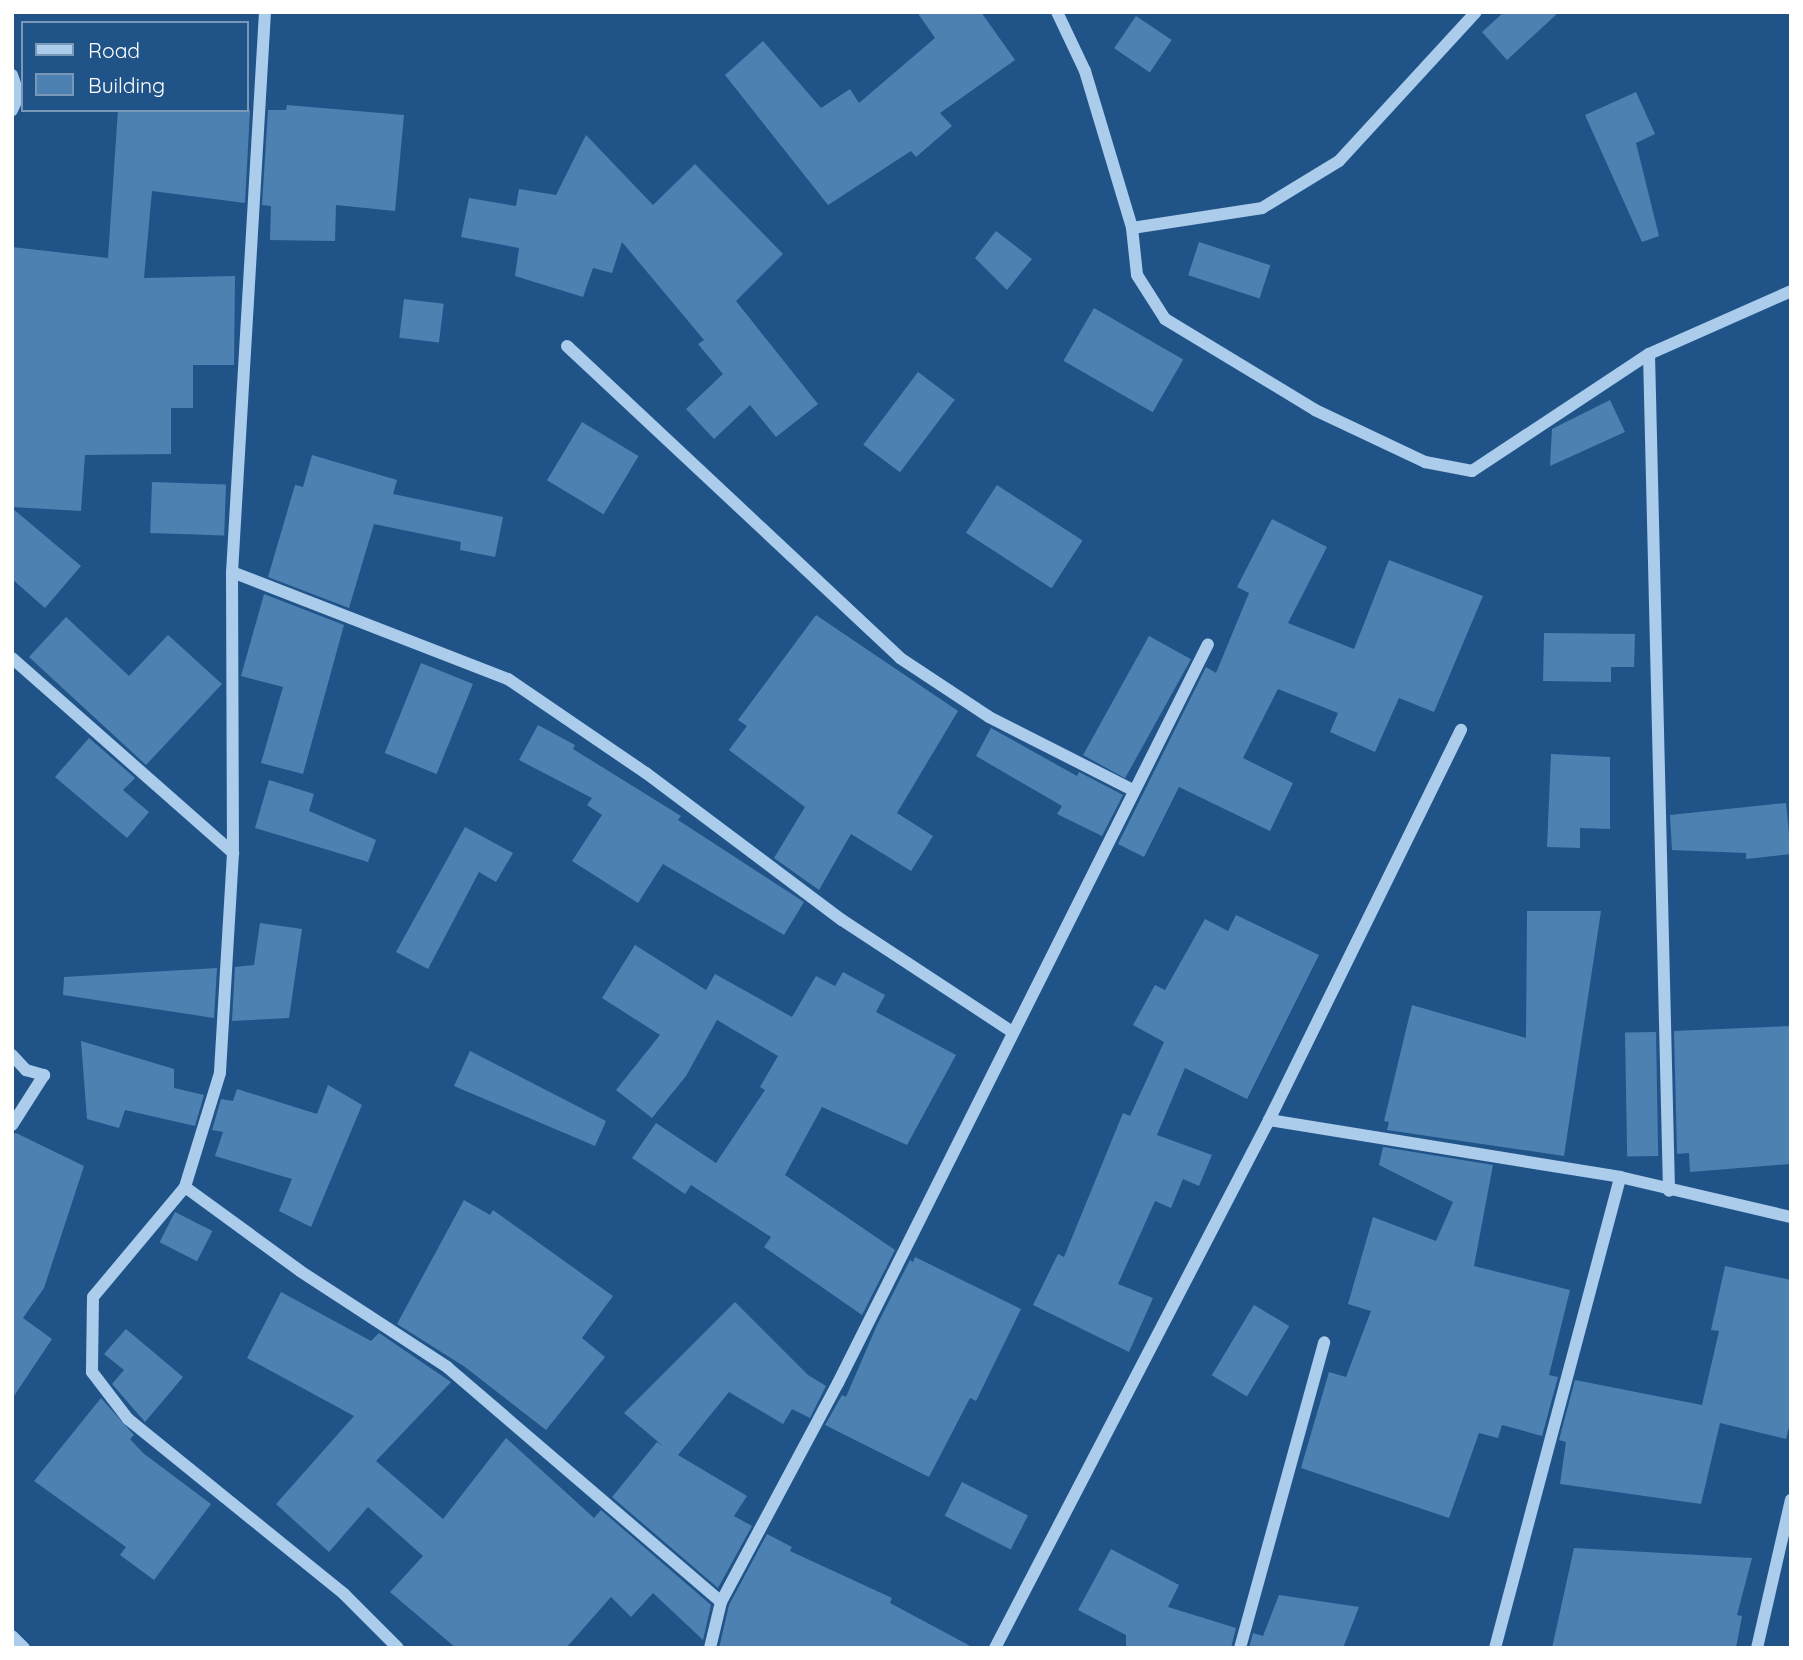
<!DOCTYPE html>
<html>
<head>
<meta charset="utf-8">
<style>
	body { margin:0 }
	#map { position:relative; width:1803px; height:1660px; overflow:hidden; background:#205489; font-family:Quicksand,sans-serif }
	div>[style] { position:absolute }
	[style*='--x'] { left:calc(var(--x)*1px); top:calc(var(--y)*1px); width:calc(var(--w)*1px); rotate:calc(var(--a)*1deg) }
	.building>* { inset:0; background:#4d81b2; transform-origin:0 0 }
	.minor>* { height:12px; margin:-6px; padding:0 6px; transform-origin:6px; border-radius:6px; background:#abcceb }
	span { translate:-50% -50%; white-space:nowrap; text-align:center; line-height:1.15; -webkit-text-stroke:7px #205489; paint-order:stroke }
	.frame { position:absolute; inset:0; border:14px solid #fff; pointer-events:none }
	.legend { position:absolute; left:21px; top:21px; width:228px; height:91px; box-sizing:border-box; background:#205489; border:2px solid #7998b8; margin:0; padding:9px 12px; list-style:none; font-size:21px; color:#fff }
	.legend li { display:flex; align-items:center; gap:14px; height:35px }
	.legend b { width:35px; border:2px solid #7998b8 }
</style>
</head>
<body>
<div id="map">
	<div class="building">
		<i style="clip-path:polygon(917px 12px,981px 12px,1015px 60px,940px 113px,952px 126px,916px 157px,911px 151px,828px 205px,725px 75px,763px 41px,821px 108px,850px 89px,859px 103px,935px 38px)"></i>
		<i style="clip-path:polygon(1504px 12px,1559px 12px,1507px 60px,1482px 32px)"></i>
		<i style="left:1136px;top:16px;width:43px;height:39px;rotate:34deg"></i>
		<i style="clip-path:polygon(1636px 92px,1655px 134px,1636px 143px,1659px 236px,1642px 242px,1585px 115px)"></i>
		<i style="clip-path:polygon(287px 105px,404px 115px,395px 211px,336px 205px,335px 241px,270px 240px,271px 206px,262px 205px,268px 110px,286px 110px)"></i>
		<i style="clip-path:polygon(118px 110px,250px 110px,245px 203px,152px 191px,144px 278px,235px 276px,234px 365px,193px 365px,193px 408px,171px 408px,171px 454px,85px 455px,81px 511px,12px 507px,12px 247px,108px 258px)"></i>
		<i style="clip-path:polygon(586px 135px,653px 205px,695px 164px,783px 254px,736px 301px,818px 404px,776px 437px,750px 405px,714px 439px,686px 409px,723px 374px,698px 344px,704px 340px,622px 242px,612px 273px,593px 268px,583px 297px,515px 276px,519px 248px,461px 237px,469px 198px,516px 206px,519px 189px,556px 195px)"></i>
		<i style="clip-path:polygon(996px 231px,1032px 259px,1007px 290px,975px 258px)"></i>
		<i style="left:1199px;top:242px;width:75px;height:35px;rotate:18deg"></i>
		<i style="left:404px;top:299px;width:40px;height:39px;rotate:7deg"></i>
		<i style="left:1094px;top:308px;width:103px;height:61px;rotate:30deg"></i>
		<i style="left:918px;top:372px;width:46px;height:91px;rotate:37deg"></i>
		<i style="clip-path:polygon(1610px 400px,1625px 432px,1550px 466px,1552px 429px)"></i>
		<i style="left:582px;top:422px;width:66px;height:68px;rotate:31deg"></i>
		<i style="clip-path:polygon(312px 455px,397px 480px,393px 494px,503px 517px,495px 557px,460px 550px,461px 542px,374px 524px,349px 608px,268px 577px,295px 485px,303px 487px)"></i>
		<i style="left:152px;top:482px;width:74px;height:51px;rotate:2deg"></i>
		<i style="left:997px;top:485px;width:102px;height:57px;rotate:33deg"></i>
		<i style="clip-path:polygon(12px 508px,81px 566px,45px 608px,12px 579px)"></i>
		<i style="clip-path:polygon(1272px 519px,1327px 547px,1288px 623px,1354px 649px,1389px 560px,1483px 596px,1434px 712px,1399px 698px,1375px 752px,1330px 732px,1338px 713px,1278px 689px,1243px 758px,1293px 783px,1270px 831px,1179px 787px,1144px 857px,1118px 844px,1206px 667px,1216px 673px,1249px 593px,1237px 587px)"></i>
		<i style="clip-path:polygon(264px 594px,344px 625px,303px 774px,261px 763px,283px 687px,241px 676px)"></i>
		<i style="clip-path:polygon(816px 615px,958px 711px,897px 813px,933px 836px,911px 871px,851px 834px,819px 890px,774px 858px,805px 807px,729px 750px,747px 726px,738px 720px)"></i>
		<i style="clip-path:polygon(66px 617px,129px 676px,168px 635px,222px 684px,146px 765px,29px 657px)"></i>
		<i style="clip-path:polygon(1544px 633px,1635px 634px,1634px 667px,1611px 667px,1611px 682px,1543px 681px)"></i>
		<i style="left:1149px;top:636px;width:48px;height:136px;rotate:29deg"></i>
		<i style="left:421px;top:663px;width:56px;height:97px;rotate:22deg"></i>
		<i style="clip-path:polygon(538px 725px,575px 745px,573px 749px,681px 816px,678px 820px,804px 902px,784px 935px,663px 864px,638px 903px,572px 861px,602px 815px,587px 805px,592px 798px,519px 760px)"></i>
		<i style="clip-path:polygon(991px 728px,1077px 776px,1079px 772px,1123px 795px,1102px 836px,1057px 814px,1062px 806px,976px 756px)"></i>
		<i style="clip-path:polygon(89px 738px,135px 778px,123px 790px,149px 812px,127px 838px,55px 777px)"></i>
		<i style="clip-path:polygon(1551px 754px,1610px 757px,1610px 829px,1580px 828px,1580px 848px,1547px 847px)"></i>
		<i style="clip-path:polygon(269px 780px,314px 794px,309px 811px,376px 840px,368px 862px,255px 828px)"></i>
		<i style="clip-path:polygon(1786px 803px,1791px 854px,1746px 859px,1746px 853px,1672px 850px,1670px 815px)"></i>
		<i style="clip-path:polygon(465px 827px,513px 853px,496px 882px,479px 872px,428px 969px,396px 952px)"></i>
		<i style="clip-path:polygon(1527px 911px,1601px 911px,1564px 1156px,1387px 1130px,1389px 1122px,1384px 1121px,1412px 1005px,1526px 1038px)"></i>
		<i style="clip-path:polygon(1236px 915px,1319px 955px,1247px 1099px,1185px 1068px,1157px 1135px,1212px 1155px,1199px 1186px,1183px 1179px,1171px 1208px,1155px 1201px,1118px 1284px,1153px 1298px,1129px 1352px,1033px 1305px,1058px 1254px,1064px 1257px,1123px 1113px,1130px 1116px,1164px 1042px,1133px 1025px,1155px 985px,1165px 990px,1205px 919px,1228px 931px)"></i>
		<i style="clip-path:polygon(260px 923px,302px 929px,289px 1018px,232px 1021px,235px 967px,254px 965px)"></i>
		<i style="clip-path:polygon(635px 945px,706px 990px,715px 974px,792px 1017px,816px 976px,835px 986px,843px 972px,885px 995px,876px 1012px,956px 1055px,907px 1145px,822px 1107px,785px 1175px,895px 1250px,862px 1315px,764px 1247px,771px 1237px,691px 1185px,685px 1194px,632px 1158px,656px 1123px,716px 1163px,765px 1090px,760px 1087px,778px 1056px,717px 1020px,686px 1076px,652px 1118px,616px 1090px,660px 1035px,602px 998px)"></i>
		<i style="clip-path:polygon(217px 968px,214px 1018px,63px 995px,64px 977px)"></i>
		<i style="clip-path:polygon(1791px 1026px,1791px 1164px,1690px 1172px,1689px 1153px,1677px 1154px,1674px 1031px)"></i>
		<i style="left:1656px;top:1032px;width:124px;height:31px;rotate:89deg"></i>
		<i style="clip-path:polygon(81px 1041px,174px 1069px,174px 1088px,204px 1095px,195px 1126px,125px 1110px,119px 1128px,87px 1119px)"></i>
		<i style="clip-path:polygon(470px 1051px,606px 1121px,595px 1146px,454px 1086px)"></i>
		<i style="clip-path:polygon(328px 1085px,362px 1105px,311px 1227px,279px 1211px,292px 1179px,215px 1156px,223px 1132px,212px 1130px,221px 1099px,233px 1101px,237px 1089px,317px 1114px)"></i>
		<i style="clip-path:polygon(16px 1133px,84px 1166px,44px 1288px,23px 1318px,52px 1339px,12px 1399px,12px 1134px)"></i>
		<i style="clip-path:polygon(1383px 1147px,1493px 1165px,1474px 1266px,1570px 1290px,1549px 1375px,1558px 1377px,1542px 1436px,1502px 1425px,1498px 1438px,1479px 1433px,1449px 1518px,1301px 1468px,1329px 1372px,1346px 1377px,1371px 1311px,1348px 1304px,1373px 1217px,1436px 1241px,1453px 1202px,1379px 1165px)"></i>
		<i style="clip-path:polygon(464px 1200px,490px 1215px,493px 1210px,613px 1296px,582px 1338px,605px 1357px,546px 1430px,465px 1367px,397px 1324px)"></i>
		<i style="left:175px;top:1212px;width:42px;height:34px;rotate:27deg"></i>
		<i style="clip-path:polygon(915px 1257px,1021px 1309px,976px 1401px,970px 1398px,929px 1477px,825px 1425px,842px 1395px,846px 1397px,877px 1325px,910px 1260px,913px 1262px)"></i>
		<i style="clip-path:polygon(1725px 1266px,1791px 1280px,1791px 1419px,1786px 1439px,1720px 1423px,1701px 1504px,1560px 1484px,1566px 1442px,1559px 1440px,1575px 1380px,1702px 1405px,1719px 1331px,1711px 1330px)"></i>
		<i style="clip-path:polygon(281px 1292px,371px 1341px,379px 1333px,451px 1382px,376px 1461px,443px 1519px,506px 1438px,594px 1518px,601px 1510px,711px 1605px,703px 1640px,653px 1593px,631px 1617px,611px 1597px,566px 1648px,456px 1648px,390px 1592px,423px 1556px,368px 1507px,329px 1552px,276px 1504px,354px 1416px,247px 1358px)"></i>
		<i style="clip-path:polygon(735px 1302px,808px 1375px,826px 1386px,810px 1418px,792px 1409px,783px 1424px,729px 1392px,678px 1455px,747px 1496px,734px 1516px,752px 1526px,718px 1588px,612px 1497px,657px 1442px,663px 1446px,624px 1413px)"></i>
		<i style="left:1254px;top:1305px;width:41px;height:82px;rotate:31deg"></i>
		<i style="clip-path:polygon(126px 1329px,183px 1377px,145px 1422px,112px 1384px,124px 1370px,104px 1354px)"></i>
		<i style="clip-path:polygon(101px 1398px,134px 1435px,130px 1439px,143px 1453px,211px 1504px,154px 1580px,120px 1555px,126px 1547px,34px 1481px)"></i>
		<i style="left:962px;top:1482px;width:74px;height:38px;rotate:27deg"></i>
		<i style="clip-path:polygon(767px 1534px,792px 1547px,790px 1551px,892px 1598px,890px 1603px,974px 1648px,719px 1648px,729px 1605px)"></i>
		<i style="clip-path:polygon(1574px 1548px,1752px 1558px,1737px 1615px,1742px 1616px,1736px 1648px,1552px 1648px)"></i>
		<i style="clip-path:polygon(1111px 1549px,1179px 1585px,1168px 1607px,1236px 1628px,1231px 1648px,1126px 1648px,1126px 1635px,1078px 1610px)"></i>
		<i style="clip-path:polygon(1279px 1595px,1359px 1607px,1343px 1648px,1249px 1648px,1253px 1633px,1263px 1636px)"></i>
	</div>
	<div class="minor">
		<i style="--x:265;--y:12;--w:561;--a:93.37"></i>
		<i style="--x:232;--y:572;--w:281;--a:89.8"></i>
		<i style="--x:233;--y:853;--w:220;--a:93.4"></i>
		<i style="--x:220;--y:1073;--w:119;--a:107.1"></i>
		<i style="--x:185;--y:1187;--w:143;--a:129.9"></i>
		<i style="--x:93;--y:1297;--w:75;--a:90.8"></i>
		<i style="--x:92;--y:1372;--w:59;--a:52.5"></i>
		<i style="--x:128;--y:1419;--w:278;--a:39"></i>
		<i style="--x:344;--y:1594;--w:76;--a:45"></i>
		<i style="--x:1057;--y:12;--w:65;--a:64.6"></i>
		<i style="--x:1085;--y:71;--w:164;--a:73.3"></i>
		<i style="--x:1132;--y:228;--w:47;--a:83.9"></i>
		<i style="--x:1137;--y:275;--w:52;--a:57.5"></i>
		<i style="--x:1165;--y:319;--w:175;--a:31.2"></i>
		<i style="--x:1315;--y:410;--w:122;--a:25.3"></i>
		<i style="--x:1425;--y:462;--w:48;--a:10.8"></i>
		<i style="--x:1472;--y:471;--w:212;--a:-33.5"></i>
		<i style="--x:1649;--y:354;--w:155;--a:-23.9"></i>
		<i style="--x:12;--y:75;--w:21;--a:71"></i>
		<i style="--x:19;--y:95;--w:17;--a:115"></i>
		<i style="--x:1132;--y:228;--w:132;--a:-8.7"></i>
		<i style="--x:1262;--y:208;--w:90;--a:-31.4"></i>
		<i style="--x:1339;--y:161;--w:202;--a:-47.4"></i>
		<i style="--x:567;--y:346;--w:456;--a:43.1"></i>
		<i style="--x:900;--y:658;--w:107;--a:33.5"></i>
		<i style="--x:989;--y:717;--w:161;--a:26.9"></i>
		<i style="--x:1649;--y:354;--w:837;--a:88.63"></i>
		<i style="--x:232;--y:572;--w:296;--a:21.2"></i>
		<i style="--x:508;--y:679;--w:167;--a:34.3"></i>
		<i style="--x:646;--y:773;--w:245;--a:36.9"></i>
		<i style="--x:842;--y:920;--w:202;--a:33.3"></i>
		<i style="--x:12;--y:658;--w:295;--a:41.4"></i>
		<i style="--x:12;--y:1055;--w:21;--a:47"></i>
		<i style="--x:26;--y:1070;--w:19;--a:16"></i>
		<i style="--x:44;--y:1075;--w:59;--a:122.6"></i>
		<i style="--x:1269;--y:1120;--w:356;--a:9.2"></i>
		<i style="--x:1620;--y:1177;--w:176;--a:13.2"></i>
		<i style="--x:185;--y:1187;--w:142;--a:36.1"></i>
		<i style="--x:300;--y:1271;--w:176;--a:33.1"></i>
		<i style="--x:447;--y:1367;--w:361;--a:40.6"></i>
		<i style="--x:12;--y:1636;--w:17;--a:45"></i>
		<i style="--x:710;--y:1648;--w:47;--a:-76.6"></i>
		<i style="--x:721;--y:1602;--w:248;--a:-61.9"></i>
		<i style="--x:838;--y:1383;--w:826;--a:-63.4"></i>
		<i style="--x:995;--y:1648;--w:595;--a:-62.57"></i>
		<i style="--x:1269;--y:1120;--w:435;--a:-63.8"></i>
		<i style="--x:1240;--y:1648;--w:317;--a:-74.6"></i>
		<i style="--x:1495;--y:1648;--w:487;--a:-75.1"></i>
		<i style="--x:1757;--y:1648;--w:152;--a:-77.1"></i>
	</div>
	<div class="frame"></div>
	<ul class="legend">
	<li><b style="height:9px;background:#abcceb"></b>Road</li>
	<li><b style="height:19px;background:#4d81b2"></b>Building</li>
	</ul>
</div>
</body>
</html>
